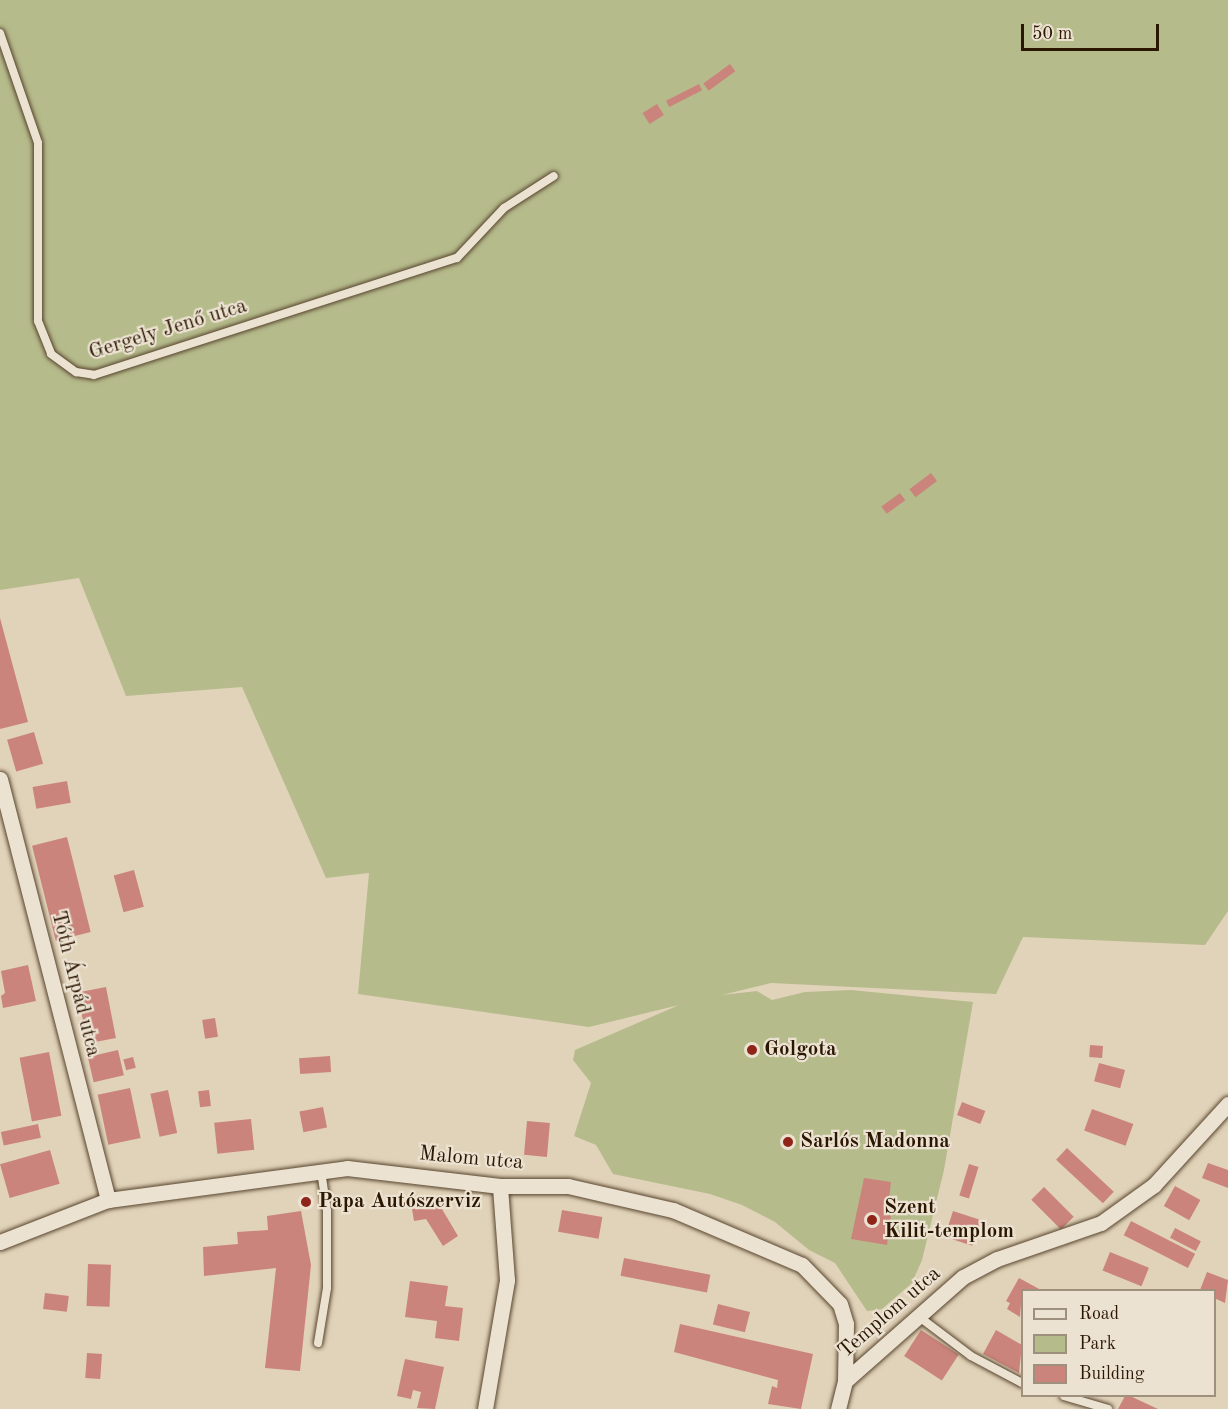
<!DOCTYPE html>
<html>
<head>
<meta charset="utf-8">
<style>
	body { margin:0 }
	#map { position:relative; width:1228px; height:1409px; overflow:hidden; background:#e1d3b9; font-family:"Old Standard TT",serif }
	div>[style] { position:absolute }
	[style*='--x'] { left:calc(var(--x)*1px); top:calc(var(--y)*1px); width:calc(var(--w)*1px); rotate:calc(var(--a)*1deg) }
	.green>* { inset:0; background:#b6bb8c }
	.building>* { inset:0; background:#ca847c; transform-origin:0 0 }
	.roads { filter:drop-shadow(0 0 2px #58452e) drop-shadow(0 0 2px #58452e) }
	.service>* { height:8px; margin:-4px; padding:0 4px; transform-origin:4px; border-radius:4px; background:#ece2d2 }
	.minor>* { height:15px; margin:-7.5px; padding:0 7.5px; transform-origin:7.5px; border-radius:7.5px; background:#ece2d2 }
	.dots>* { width:16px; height:16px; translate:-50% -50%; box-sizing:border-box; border:3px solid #ece2d2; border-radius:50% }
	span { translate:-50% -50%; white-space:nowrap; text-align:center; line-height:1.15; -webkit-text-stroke:4.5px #ece2d2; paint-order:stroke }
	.street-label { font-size:21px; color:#2b1600 }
	.poi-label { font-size:21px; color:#2b1600; font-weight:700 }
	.left { translate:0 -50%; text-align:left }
	.legend { position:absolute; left:1021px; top:1289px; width:195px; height:108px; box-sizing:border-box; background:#ece2d2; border:2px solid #9f907e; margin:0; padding:8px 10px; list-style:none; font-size:18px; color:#2b1600 }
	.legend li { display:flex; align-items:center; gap:12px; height:30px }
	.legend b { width:30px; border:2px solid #9f907e }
	.scale { position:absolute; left:1021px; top:24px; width:138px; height:27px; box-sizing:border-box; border:3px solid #2b1600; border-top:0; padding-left:8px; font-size:18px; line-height:21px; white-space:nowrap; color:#2b1600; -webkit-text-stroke:4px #ece2d2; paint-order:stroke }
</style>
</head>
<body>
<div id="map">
	<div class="green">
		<i style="clip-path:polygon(0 0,1228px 0,1228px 911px,1205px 945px,1023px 937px,996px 994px,771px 983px,722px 995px,757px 991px,772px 1000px,805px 992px,851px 990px,973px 1002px,944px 1170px,922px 1260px,912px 1283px,882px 1309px,867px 1311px,835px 1263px,809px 1250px,775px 1222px,742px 1205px,710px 1194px,613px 1174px,596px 1145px,574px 1136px,591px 1083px,573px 1060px,575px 1050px,679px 1005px,589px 1027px,358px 994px,369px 873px,326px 878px,242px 687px,126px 696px,79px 578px,0 590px)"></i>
	</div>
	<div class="building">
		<i style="left:730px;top:64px;width:9px;height:33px;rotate:54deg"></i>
		<i style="left:699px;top:84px;width:7px;height:37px;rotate:63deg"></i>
		<i style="left:657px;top:104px;width:13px;height:17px;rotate:58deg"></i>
		<i style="left:931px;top:473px;width:10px;height:27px;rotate:53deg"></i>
		<i style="left:900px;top:493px;width:9px;height:23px;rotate:54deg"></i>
		<i style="clip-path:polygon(0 618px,28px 722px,0 729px)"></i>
		<i style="left:34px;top:732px;width:33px;height:28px;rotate:74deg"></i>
		<i style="left:67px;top:781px;width:22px;height:35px;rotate:80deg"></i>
		<i style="left:67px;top:837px;width:98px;height:36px;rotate:76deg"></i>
		<i style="left:134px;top:870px;width:38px;height:21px;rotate:75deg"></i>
		<i style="clip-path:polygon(28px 965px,36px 1001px,3px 1008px,1px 996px,5px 993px,1px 971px)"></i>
		<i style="left:106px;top:987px;width:52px;height:29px;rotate:79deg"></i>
		<i style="left:215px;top:1018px;width:19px;height:13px;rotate:81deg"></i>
		<i style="left:1090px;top:1045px;width:13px;height:12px;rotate:4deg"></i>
		<i style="left:118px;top:1050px;width:26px;height:31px;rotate:77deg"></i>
		<i style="left:49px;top:1052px;width:65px;height:30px;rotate:79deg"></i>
		<i style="left:330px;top:1056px;width:16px;height:31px;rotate:86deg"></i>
		<i style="left:133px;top:1057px;width:11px;height:10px;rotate:75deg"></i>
		<i style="left:1099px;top:1063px;width:27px;height:19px;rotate:15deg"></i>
		<i style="left:130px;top:1088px;width:51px;height:33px;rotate:78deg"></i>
		<i style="left:168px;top:1090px;width:44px;height:18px;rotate:78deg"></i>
		<i style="left:209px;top:1090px;width:16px;height:11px;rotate:83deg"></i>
		<i style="left:962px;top:1102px;width:25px;height:14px;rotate:21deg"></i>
		<i style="left:323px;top:1107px;width:21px;height:24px;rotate:79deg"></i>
		<i style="left:1092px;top:1109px;width:44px;height:23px;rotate:20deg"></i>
		<i style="left:251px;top:1119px;width:31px;height:37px;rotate:84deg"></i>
		<i style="left:527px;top:1121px;width:23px;height:34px;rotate:5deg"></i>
		<i style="left:38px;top:1124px;width:14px;height:38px;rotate:78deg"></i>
		<i style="left:1067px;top:1148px;width:64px;height:16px;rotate:43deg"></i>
		<i style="left:50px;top:1150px;width:35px;height:52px;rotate:74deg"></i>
		<i style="clip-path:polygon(1208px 1163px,1228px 1170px,1228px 1188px,1202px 1178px)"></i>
		<i style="left:969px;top:1164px;width:10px;height:33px;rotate:17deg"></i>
		<i style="clip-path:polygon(864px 1178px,891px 1182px,889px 1199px,893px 1200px,887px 1245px,851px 1239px)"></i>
		<i style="left:1175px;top:1186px;width:29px;height:23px;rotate:29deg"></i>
		<i style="left:1044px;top:1187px;width:42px;height:18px;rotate:45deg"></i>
		<i style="clip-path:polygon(439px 1204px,458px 1236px,443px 1246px,426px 1219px,414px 1221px,412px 1209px)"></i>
		<i style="left:562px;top:1210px;width:41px;height:22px;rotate:10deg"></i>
		<i style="clip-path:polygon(301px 1211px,311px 1265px,300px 1371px,265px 1368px,276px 1268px,204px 1276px,203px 1247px,238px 1244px,237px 1232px,268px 1230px,267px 1216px)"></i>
		<i style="left:953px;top:1211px;width:29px;height:27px;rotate:18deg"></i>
		<i style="left:1131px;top:1221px;width:72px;height:16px;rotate:27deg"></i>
		<i style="left:1175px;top:1228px;width:29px;height:11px;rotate:27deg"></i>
		<i style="left:1110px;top:1252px;width:42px;height:20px;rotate:22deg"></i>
		<i style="left:624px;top:1258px;width:88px;height:18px;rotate:11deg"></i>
		<i style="left:88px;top:1264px;width:23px;height:42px;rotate:2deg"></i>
		<i style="clip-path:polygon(1207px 1272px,1228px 1280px,1225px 1303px,1214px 1298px,1214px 1290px,1200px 1290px)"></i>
		<i style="clip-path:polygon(1019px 1278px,1041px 1290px,1022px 1290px,1020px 1317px,1007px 1309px,1010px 1303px,1006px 1301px)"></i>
		<i style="clip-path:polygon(410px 1281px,448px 1286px,445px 1306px,463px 1308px,459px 1341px,435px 1338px,437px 1321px,405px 1317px)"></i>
		<i style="left:45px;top:1293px;width:24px;height:16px;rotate:7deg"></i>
		<i style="left:718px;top:1304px;width:33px;height:21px;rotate:14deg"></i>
		<i style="clip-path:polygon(680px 1324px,813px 1354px,801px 1409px,768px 1404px,772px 1386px,777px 1388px,778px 1380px,674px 1352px)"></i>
		<i style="left:921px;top:1330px;width:45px;height:31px;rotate:33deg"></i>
		<i style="clip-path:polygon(996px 1330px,1022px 1345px,1019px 1373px,983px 1354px)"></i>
		<i style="left:87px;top:1353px;width:15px;height:25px;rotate:4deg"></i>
		<i style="clip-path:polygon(405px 1359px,444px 1367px,435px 1409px,417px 1408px,421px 1392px,413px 1390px,411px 1399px,397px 1396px)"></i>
		<i style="clip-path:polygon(1125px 1396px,1130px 1396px,1158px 1409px,1118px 1409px)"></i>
	</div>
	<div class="roads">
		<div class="service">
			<i style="--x:0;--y:33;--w:116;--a:70.9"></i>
			<i style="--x:38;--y:143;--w:178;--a:90"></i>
			<i style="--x:38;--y:321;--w:35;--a:68"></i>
			<i style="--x:51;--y:354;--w:31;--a:36"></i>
			<i style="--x:76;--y:372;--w:18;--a:9"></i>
			<i style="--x:94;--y:375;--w:381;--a:-17.9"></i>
			<i style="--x:457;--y:258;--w:69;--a:-46.8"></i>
			<i style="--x:504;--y:208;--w:59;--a:-32.6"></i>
			<i style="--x:918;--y:1316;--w:66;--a:37"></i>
			<i style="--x:971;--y:1356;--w:58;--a:27.9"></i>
			<i style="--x:318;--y:1343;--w:56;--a:-80.7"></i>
			<i style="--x:327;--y:1288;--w:77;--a:-90"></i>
			<i style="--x:327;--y:1211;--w:40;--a:-98.5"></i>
			<i style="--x:1064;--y:1396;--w:46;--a:16.5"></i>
		</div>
		<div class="minor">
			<i style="--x:0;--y:779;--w:435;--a:75.6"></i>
			<i style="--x:0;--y:1242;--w:116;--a:-21.3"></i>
			<i style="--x:108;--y:1200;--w:241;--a:-7.6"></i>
			<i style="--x:347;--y:1168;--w:154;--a:6.7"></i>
			<i style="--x:500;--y:1186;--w:68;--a:0"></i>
			<i style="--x:568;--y:1186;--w:108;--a:12.9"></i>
			<i style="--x:673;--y:1210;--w:140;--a:23.1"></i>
			<i style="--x:802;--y:1265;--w:54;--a:45.7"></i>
			<i style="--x:840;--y:1304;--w:21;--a:73"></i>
			<i style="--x:846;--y:1324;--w:57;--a:91"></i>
			<i style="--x:845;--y:1381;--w:29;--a:104"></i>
			<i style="--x:845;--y:1381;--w:157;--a:-41.4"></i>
			<i style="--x:963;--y:1277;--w:38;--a:-28"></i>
			<i style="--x:997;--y:1259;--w:110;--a:-19.1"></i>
			<i style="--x:1101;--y:1223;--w:65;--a:-35.6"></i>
			<i style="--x:1154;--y:1185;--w:110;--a:-47.6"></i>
			<i style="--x:485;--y:1409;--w:131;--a:-80.3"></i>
			<i style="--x:507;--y:1280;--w:94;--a:-94.3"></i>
		</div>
	</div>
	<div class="dots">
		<i style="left:752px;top:1050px;background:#8f2418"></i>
		<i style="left:788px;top:1142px;background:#8f2418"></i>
		<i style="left:306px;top:1202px;background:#8f2418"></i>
		<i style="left:872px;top:1220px;background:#8f2418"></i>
	</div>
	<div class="street-label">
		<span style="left:168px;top:330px;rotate:-17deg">Gergely Jenő utca</span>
		<span style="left:75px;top:984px;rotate:76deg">Tóth Árpád utca</span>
		<span style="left:471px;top:1159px;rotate:5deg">Malom utca</span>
		<span style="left:890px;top:1313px;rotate:-41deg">Templom utca</span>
	</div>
	<div class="poi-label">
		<span class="left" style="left:764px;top:1050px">Golgota</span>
		<span class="left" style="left:800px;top:1142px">Sarlós Madonna</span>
		<span class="left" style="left:318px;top:1202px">Papa Autószerviz</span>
		<span class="left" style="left:884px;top:1220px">Szent<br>Kilit-templom</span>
	</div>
	<ul class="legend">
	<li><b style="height:8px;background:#ece2d2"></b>Road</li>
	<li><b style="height:16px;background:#b6bb8c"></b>Park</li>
	<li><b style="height:16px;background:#ca847c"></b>Building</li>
	</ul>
	<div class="scale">50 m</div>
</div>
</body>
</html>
